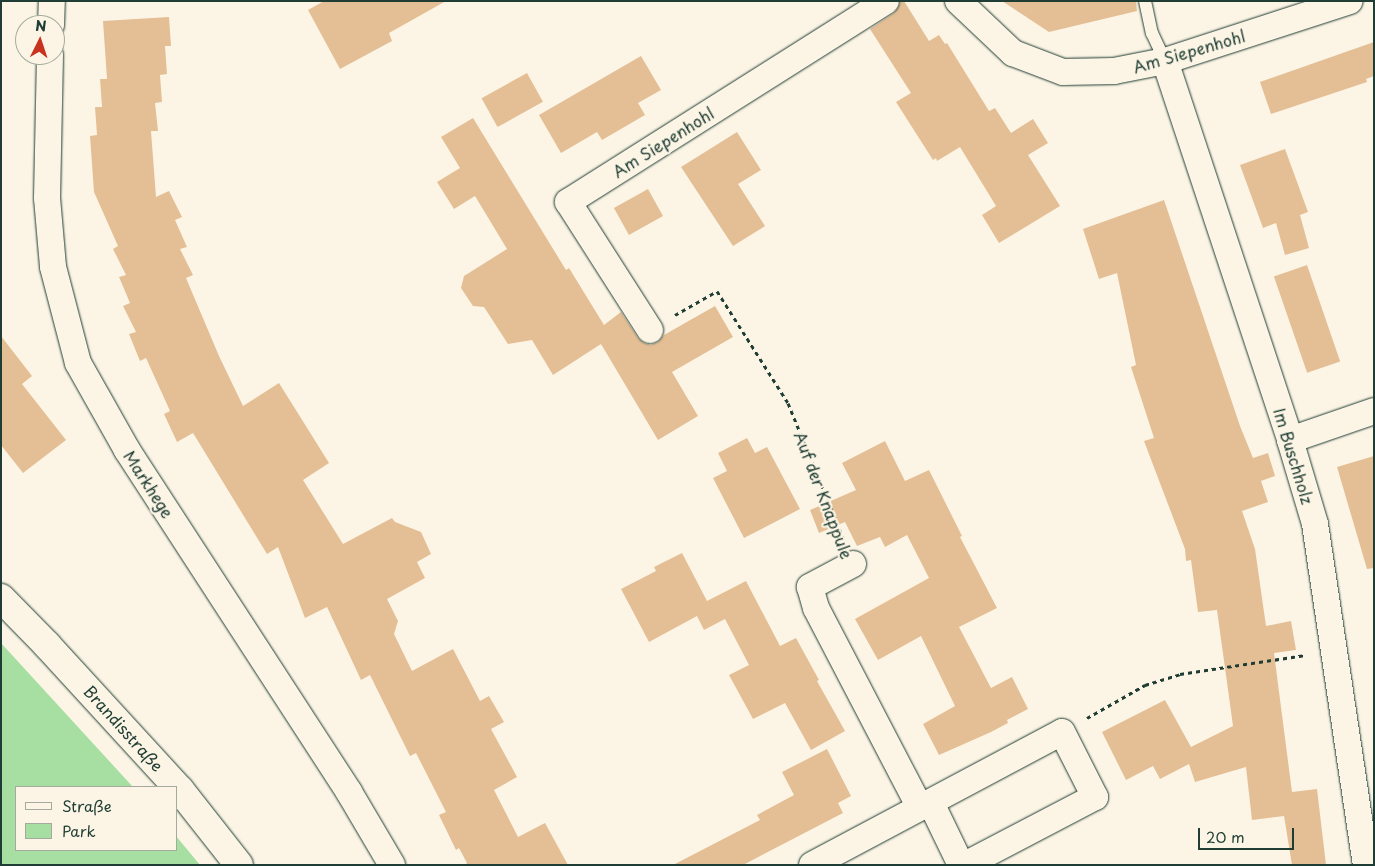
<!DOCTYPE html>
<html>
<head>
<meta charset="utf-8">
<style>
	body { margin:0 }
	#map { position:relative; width:1375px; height:866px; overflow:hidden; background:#fcf5e5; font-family:"Playpen Sans",sans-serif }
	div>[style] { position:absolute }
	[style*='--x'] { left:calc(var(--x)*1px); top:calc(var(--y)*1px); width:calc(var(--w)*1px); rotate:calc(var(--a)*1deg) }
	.green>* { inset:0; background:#a7dfa3 }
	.building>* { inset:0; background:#e4bf95; transform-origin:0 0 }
	.path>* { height:3px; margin-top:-1.5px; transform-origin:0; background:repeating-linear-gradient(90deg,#1f3d34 0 4px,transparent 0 8px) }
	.roads { filter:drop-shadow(0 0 1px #1f3d34) drop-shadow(0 0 1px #1f3d34) }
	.service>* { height:12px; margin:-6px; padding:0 6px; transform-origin:6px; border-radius:6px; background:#fcf5e5 }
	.minor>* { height:26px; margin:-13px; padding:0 13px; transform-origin:13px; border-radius:13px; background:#fcf5e5 }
	.tertiary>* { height:28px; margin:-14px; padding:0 14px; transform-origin:14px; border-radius:14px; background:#fcf5e5 }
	span { translate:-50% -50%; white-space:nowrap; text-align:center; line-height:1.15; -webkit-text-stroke:4.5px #fcf5e5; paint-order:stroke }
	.street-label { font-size:16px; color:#1f3d34 }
	.frame { position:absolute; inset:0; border:2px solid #1f3d34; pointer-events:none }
	.legend { position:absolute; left:15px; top:786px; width:162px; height:65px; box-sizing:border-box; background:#fcf5e5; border:1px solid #a4ab9e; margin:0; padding:6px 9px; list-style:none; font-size:15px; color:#1f3d34 }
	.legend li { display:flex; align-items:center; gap:10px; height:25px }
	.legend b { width:25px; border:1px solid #a4ab9e }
	.north { position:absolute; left:15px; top:15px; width:50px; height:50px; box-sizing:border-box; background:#fcf5e5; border:1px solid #a4ab9e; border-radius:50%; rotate:4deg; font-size:14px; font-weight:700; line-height:20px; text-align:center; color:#1f3d34 }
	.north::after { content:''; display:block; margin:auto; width:18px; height:22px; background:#c8321e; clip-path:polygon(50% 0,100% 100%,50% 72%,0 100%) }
	.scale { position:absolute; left:1198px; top:828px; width:96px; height:22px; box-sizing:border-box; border:2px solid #1f3d34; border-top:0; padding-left:6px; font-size:15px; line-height:18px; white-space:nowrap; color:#1f3d34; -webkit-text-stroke:4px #fcf5e5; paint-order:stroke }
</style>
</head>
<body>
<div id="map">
	<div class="green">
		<i style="clip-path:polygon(1px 643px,133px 787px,16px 787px,16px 850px,176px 850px,176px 836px,200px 865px,1px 865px)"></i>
	</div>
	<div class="building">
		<i style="clip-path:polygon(324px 1px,446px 1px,389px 33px,392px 41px,340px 69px,308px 10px)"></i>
		<i style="clip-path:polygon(901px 1px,904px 1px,929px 41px,939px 35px,945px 44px,947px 43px,989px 111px,995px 108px,1011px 133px,1033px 119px,1048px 143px,1028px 155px,1060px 206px,999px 243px,982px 215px,996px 206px,960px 147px,937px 161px,936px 158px,933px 160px,896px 102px,911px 93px,870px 29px,894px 13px)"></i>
		<i style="clip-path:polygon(1002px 1px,1136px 1px,1137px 11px,1049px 32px)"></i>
		<i style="clip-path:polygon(169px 17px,171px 46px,165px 46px,167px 74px,160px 75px,162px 102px,155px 103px,158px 131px,151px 131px,156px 197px,169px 191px,182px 217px,175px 220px,187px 247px,180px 249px,193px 275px,186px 278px,219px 356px,243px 406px,279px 383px,329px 463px,303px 480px,343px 544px,392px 518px,395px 522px,421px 532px,431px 554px,417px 562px,425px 578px,387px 599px,398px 621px,394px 634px,412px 671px,453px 649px,480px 701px,489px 696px,504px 722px,491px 729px,517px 777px,494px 790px,518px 837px,545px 823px,568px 865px,465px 865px,467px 863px,459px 848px,456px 850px,439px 815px,446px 812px,416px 753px,410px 756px,370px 675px,361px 680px,327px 607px,305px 618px,278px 547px,267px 554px,193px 433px,177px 442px,164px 414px,170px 411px,146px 358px,140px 361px,129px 334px,136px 332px,123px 306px,130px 303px,119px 277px,126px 275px,113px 249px,118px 246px,94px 192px,90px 136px,97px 135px,95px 107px,102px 107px,100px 79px,107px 79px,103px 21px)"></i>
		<i style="clip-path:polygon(1374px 42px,1374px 76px,1366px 79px,1367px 82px,1271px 114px,1260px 82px)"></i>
		<i style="clip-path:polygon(641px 56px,661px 90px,638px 103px,645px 115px,602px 140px,597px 132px,561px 153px,539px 115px)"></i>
		<i style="left:527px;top:73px;width:33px;height:52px;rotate:61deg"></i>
		<i style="clip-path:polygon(473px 118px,566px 270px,569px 268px,604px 325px,621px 312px,638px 338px,644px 343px,651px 345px,658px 342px,664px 335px,715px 306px,733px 337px,672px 372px,698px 416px,658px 440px,601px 344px,553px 375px,532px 340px,508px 344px,484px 307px,473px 306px,461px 288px,464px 276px,507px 249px,475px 196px,454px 209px,437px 182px,460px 168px,441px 137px)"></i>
		<i style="clip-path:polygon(737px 132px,761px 170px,738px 184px,765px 226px,733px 246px,681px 167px)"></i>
		<i style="clip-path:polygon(1285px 149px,1308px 212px,1300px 215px,1309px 248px,1285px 255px,1276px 223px,1263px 228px,1240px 165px)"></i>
		<i style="left:648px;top:189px;width:31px;height:39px;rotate:61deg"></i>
		<i style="clip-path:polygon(1164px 200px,1240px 426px,1253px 458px,1268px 453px,1275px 476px,1261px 481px,1268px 502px,1242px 511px,1255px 549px,1266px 626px,1291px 621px,1296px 650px,1274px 653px,1292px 792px,1317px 789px,1326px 865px,1292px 865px,1284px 816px,1252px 820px,1246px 767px,1195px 782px,1189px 764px,1160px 779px,1153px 766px,1126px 780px,1102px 732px,1165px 700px,1191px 747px,1233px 726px,1217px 610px,1198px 612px,1191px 560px,1186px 561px,1185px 549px,1144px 441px,1154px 438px,1131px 367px,1136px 365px,1117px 273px,1099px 279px,1083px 229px)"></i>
		<i style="left:1307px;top:265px;width:102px;height:35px;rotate:71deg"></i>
		<i style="clip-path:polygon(1px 336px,32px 376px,22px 384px,66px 440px,23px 473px,1px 445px)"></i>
		<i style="clip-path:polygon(747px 438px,755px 453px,767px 447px,800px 509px,744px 538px,713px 478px,727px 471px,718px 453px)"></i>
		<i style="clip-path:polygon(885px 441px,905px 481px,929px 470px,962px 536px,960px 537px,997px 608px,959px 627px,991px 688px,1012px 677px,1028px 709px,1007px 720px,1008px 723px,991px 732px,939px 755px,923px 724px,955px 706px,921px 636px,878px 660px,855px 619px,929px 578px,907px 535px,885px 547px,880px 537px,857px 546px,845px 522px,819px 533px,810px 510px,856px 490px,842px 463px)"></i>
		<i style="clip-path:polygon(1374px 456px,1374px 568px,1367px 569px,1337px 467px)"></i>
		<i style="clip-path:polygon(682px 553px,707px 601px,746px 581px,780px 646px,796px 638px,819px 680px,817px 681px,845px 731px,811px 750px,785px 703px,753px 719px,729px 675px,749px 665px,725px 619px,704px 630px,697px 616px,649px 642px,621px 589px,656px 571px,654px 567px)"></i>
		<i style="clip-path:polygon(827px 749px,851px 796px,838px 803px,843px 813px,743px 865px,673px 865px,760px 820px,757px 815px,794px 795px,782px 772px)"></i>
	</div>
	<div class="path">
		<i style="--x:675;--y:315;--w:48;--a:-29.7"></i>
		<i style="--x:717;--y:291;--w:133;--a:57.6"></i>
		<i style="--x:788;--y:403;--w:146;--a:67.8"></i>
		<i style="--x:1087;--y:718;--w:67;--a:-29.6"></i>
		<i style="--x:1145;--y:685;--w:37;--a:-17"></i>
		<i style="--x:1180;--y:674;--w:127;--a:-8.6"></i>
	</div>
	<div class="roads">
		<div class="service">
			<i style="--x:1145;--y:1;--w:33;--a:78"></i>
			<i style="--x:1152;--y:33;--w:31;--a:65"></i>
		</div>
		<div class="minor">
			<i style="--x:958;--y:1;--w:76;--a:43.4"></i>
			<i style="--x:1013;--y:53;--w:53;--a:20.8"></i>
			<i style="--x:1063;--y:72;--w:51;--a:-1.1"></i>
			<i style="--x:1114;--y:71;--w:52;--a:-11.1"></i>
			<i style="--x:1165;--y:61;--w:194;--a:-18"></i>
			<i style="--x:51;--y:25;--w:24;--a:-88"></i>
			<i style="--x:50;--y:55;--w:143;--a:91.2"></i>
			<i style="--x:47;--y:198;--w:69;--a:85"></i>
			<i style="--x:53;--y:267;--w:99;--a:75.4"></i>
			<i style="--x:78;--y:363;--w:100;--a:60.6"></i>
			<i style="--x:127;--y:450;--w:408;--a:57"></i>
			<i style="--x:349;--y:792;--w:85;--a:59.5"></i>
			<i style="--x:1165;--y:61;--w:399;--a:71.7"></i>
			<i style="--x:1290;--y:440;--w:88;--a:73.4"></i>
			<i style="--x:1315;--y:524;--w:345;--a:81.5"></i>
			<i style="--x:650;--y:330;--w:152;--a:-122.6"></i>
			<i style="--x:568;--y:202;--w:376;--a:-32.3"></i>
			<i style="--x:1290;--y:440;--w:89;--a:-19"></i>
			<i style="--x:853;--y:564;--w:49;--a:151.9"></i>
			<i style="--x:810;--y:587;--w:22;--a:74"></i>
			<i style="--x:816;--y:608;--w:225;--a:62.5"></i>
			<i style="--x:931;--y:803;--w:69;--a:64.2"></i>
			<i style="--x:812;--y:865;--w:283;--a:-28"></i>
			<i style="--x:1062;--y:732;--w:73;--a:63.1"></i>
			<i style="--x:1095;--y:797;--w:147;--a:152.4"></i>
		</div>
		<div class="tertiary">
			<i style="--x:1;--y:598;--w:66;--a:45.6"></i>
			<i style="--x:47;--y:645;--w:197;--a:47.5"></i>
			<i style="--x:180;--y:790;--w:95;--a:51.8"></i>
		</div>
	</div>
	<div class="street-label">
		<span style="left:1189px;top:51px;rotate:-16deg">Am Siepenhohl</span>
		<span style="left:663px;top:142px;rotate:-32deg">Am Siepenhohl</span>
		<span style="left:1294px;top:456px;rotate:73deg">Im Buschholz</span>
		<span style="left:149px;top:484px;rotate:57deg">Markhege</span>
		<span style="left:824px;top:495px;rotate:69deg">Auf der Knappule</span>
		<span style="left:124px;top:728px;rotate:48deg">Brandisstraße</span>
	</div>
	<div class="frame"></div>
	<ul class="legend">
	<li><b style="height:6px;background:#fcf5e5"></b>Straße</li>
	<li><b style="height:14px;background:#a7dfa3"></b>Park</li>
	</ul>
	<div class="north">N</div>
	<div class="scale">20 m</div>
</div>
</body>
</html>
